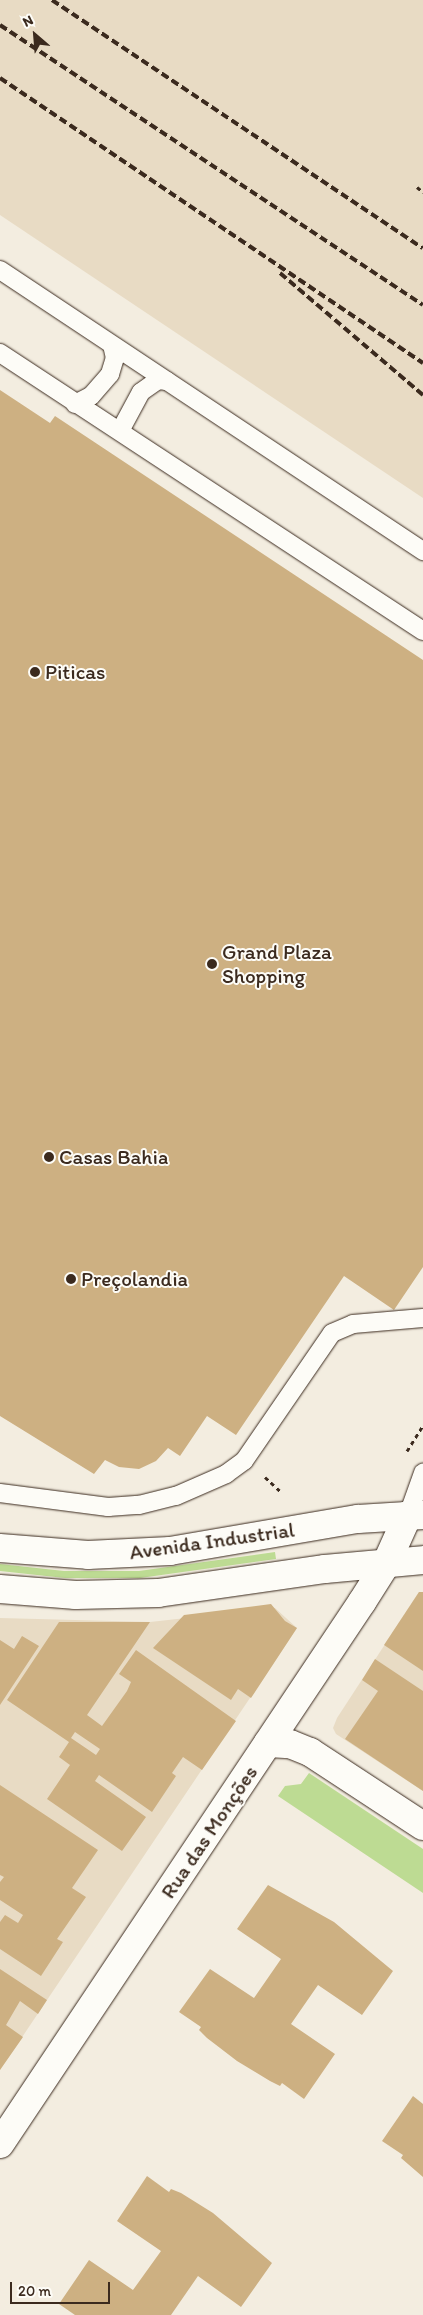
<!DOCTYPE html>
<html>
<head>
<meta charset="utf-8">
<style>
	body { margin:0 }
	#map { position:relative; width:423px; height:2315px; overflow:hidden; background:#f3ede0; font-family:Itim,sans-serif }
	div>[style] { position:absolute }
	[style*='--x'] { left:calc(var(--x)*1px); top:calc(var(--y)*1px); width:calc(var(--w)*1px); rotate:calc(var(--a)*1deg) }
	.built>* { inset:0; background:#e8dbc4 }
	.green>* { inset:0; background:#bddb93 }
	.building>* { inset:0; background:#cdb082 }
	.path>* { height:3px; margin-top:-1.5px; transform-origin:0; background:repeating-linear-gradient(90deg,#3b2a1e 0 4px,transparent 0 8px) }
	.roads { filter:drop-shadow(0 0 1px #3b2a1e) drop-shadow(0 0 1px #3b2a1e) }
	.lane>* { height:18px; margin:-9px; padding:0 9px; transform-origin:9px; border-radius:9px; background:#fdfcf7 }
	.street>* { height:28px; margin:-14px; padding:0 14px; transform-origin:14px; border-radius:14px; background:#fdfcf7 }
	.secondary>* { height:28px; margin:-14px; padding:0 14px; transform-origin:14px; border-radius:14px; background:#fdfcf7 }
	.primary>* { height:28px; margin:-14px; padding:0 14px; transform-origin:14px; border-radius:14px; background:#fdfcf7 }
	.rail>* { height:4px; margin-top:-2px; transform-origin:0; background:repeating-linear-gradient(90deg,#3b2a1e 0 8px,transparent 0 12px) }
	.dots>* { width:14px; height:14px; translate:-50% -50%; box-sizing:border-box; border:2px solid #fdfcf7; border-radius:50% }
	span { translate:-50% -50%; white-space:nowrap; text-align:center; line-height:1.15; -webkit-text-stroke:4px #fdfcf7; paint-order:stroke }
	.poi-label { font-size:21px; color:#3b2a1e }
	.left { translate:0 -50%; text-align:left }
	.street-label { font-size:21px; color:#3b2a1e }
	.north { position:absolute; left:10px; top:10px; width:50px; height:50px; -webkit-text-stroke:4px #fdfcf7; paint-order:stroke; rotate:333deg; font-size:14px; font-weight:700; line-height:20px; text-align:center; color:#3b2a1e }
	.north::after { content:''; display:block; margin:auto; width:18px; height:22px; background:#3b2a1e; clip-path:polygon(50% 0,100% 100%,50% 72%,0 100%) }
	.scale { position:absolute; left:10px; top:2282px; width:100px; height:22px; box-sizing:border-box; border:2px solid #3b2a1e; border-top:0; padding-left:6px; font-size:15px; line-height:18px; white-space:nowrap; color:#3b2a1e; -webkit-text-stroke:4px #fdfcf7; paint-order:stroke }
</style>
</head>
<body>
<div id="map">
	<div class="built">
		<i style="clip-path:polygon(0 0,423px 0,423px 498px,0 215px)"></i>
		<i style="clip-path:polygon(419px 1592px,423px 1592px,423px 1791px,336px 1734px,333px 1728px,337px 1718px)"></i>
		<i style="clip-path:polygon(275px 1608px,297px 1628px,0 2070px,0 1618px,150px 1622px)"></i>
	</div>
	<div class="green">
		<i style="clip-path:polygon(275px 1552px,276px 1559px,140px 1578px,65px 1578px,0 1571px,0 1564px,64px 1571px,139px 1571px)"></i>
		<i style="clip-path:polygon(309px 1773px,423px 1849px,423px 1893px,278px 1796px,285px 1786px,301px 1784px)"></i>
	</div>
	<div class="building">
		<i style="clip-path:polygon(0 390px,50px 423px,55px 416px,423px 660px,423px 1267px,394px 1310px,344px 1276px,236px 1435px,207px 1416px,180px 1456px,168px 1448px,156px 1461px,139px 1469px,119px 1467px,105px 1460px,94px 1474px,0 1416px)"></i>
		<i style="clip-path:polygon(419px 1592px,423px 1592px,423px 1671px,384px 1645px)"></i>
		<i style="clip-path:polygon(271px 1604px,285px 1621px,297px 1628px,251px 1698px,238px 1689px,231px 1700px,153px 1648px,184px 1615px)"></i>
		<i style="clip-path:polygon(evenodd,59px 1622px,150px 1622px,87px 1715px,102px 1726px,127px 1691px,131px 1682px,119px 1674px,136px 1650px,236px 1721px,202px 1770px,183px 1757px,172px 1773px,176px 1776px,152px 1812px,99px 1775px,95px 1781px,146px 1817px,122px 1851px,47px 1799px,70px 1765px,59px 1757px,69px 1742px,7px 1700px,59px 1622px,75px 1732px,100px 1749px,96px 1755px,71px 1738px,75px 1732px)"></i>
		<i style="clip-path:polygon(22px 1636px,39px 1646px,0 1705px,0 1640px,14px 1649px)"></i>
		<i style="clip-path:polygon(375px 1659px,423px 1691px,423px 1791px,345px 1739px,378px 1691px,362px 1680px)"></i>
		<i style="clip-path:polygon(0 1785px,98px 1850px,72px 1888px,86px 1897px,57px 1939px,63px 1942px,41px 1976px,0 1949px,0 1922px,5px 1915px,18px 1923px,23px 1915px,0 1900px,0 1882px,4px 1877px,0 1875px)"></i>
		<i style="clip-path:polygon(268px 1885px,334px 1922px,393px 1971px,362px 2015px,318px 1985px,291px 2024px,335px 2054px,304px 2099px,282px 2083px,280px 2086px,270px 2081px,237px 2061px,207px 2038px,199px 2030px,201px 2027px,179px 2012px,210px 1969px,254px 1998px,281px 1959px,237px 1929px)"></i>
		<i style="clip-path:polygon(0 1969px,47px 2000px,38px 2014px,20px 2001px,6px 2025px,23px 2037px,0 2070px)"></i>
		<i style="clip-path:polygon(413px 2096px,423px 2104px,423px 2177px,401px 2158px,403px 2155px,382px 2141px)"></i>
		<i style="clip-path:polygon(147px 2176px,169px 2192px,171px 2189px,181px 2193px,213px 2213px,272px 2263px,241px 2307px,198px 2276px,171px 2315px,75px 2315px,59px 2304px,89px 2260px,133px 2290px,161px 2251px,117px 2221px)"></i>
	</div>
	<div class="path">
		<i style="--x:417;--y:187;--w:8;--a:40"></i>
		<i style="--x:407;--y:1451;--w:31;--a:-58"></i>
		<i style="--x:265;--y:1477;--w:23;--a:43"></i>
	</div>
	<div class="roads">
		<div class="lane">
			<i style="--x:0;--y:270;--w:508;--a:33.6"></i>
			<i style="--x:0;--y:353;--w:506;--a:33.31"></i>
			<i style="--x:75;--y:404;--w:18;--a:-27"></i>
			<i style="--x:91;--y:396;--w:29;--a:-49"></i>
			<i style="--x:110;--y:374;--w:17;--a:-73"></i>
			<i style="--x:115;--y:358;--w:13;--a:-103"></i>
			<i style="--x:120;--y:431;--w:44;--a:-61.7"></i>
			<i style="--x:141;--y:392;--w:21;--a:-35"></i>
			<i style="--x:158;--y:380;--w:9;--a:6"></i>
			<i style="--x:0;--y:1493;--w:109;--a:7.4"></i>
			<i style="--x:108;--y:1507;--w:31;--a:-4"></i>
			<i style="--x:139;--y:1505;--w:38;--a:-14"></i>
			<i style="--x:176;--y:1496;--w:55;--a:-23.7"></i>
			<i style="--x:226;--y:1474;--w:22;--a:-36"></i>
			<i style="--x:244;--y:1461;--w:155;--a:-55.5"></i>
			<i style="--x:332;--y:1333;--w:23;--a:-23"></i>
			<i style="--x:353;--y:1324;--w:70;--a:-4.9"></i>
			<i style="--x:408;--y:1515;--w:45;--a:-70.3"></i>
		</div>
		<div class="street">
			<i style="--x:268;--y:1743;--w:22;--a:3"></i>
			<i style="--x:290;--y:1744;--w:22;--a:22"></i>
			<i style="--x:310;--y:1752;--w:135;--a:33.2"></i>
		</div>
		<div class="secondary">
			<i style="--x:0;--y:2144;--w:652;--a:-56.26"></i>
			<i style="--x:362;--y:1602;--w:45;--a:-57.7"></i>
			<i style="--x:386;--y:1564;--w:54;--a:-65.8"></i>
		</div>
		<div class="primary">
			<i style="--x:0;--y:1548;--w:88;--a:4.5"></i>
			<i style="--x:88;--y:1555;--w:82;--a:-2.8"></i>
			<i style="--x:170;--y:1551;--w:191;--a:-9.7"></i>
			<i style="--x:358;--y:1519;--w:65;--a:-3.5"></i>
			<i style="--x:0;--y:1589;--w:76;--a:4.5"></i>
			<i style="--x:76;--y:1595;--w:82;--a:-1.4"></i>
			<i style="--x:158;--y:1593;--w:169;--a:-8.2"></i>
			<i style="--x:325;--y:1569;--w:98;--a:-5.2"></i>
		</div>
	</div>
	<div class="rail">
		<i style="--x:52;--y:0;--w:446;--a:33.8"></i>
		<i style="--x:0;--y:25;--w:507;--a:33.5"></i>
		<i style="--x:0;--y:78;--w:510;--a:33.97"></i>
		<i style="--x:280;--y:273;--w:188;--a:40.5"></i>
	</div>
	<div class="dots">
		<i style="left:35px;top:672px;background:#3b2a1e"></i>
		<i style="left:212px;top:964px;background:#3b2a1e"></i>
		<i style="left:49px;top:1157px;background:#3b2a1e"></i>
		<i style="left:71px;top:1279px;background:#3b2a1e"></i>
	</div>
	<div class="poi-label">
		<span class="left" style="left:45px;top:672px">Piticas</span>
		<span class="left" style="left:222px;top:964px">Grand Plaza<br>Shopping</span>
		<span class="left" style="left:59px;top:1157px">Casas Bahia</span>
		<span class="left" style="left:81px;top:1279px">Preçolandia</span>
	</div>
	<div class="street-label">
		<span style="left:212px;top:1541px;rotate:-8deg">Avenida Industrial</span>
		<span style="left:209px;top:1832px;rotate:-56deg">Rua das Monções</span>
	</div>
	<div class="north">N</div>
	<div class="scale">20 m</div>
</div>
</body>
</html>
